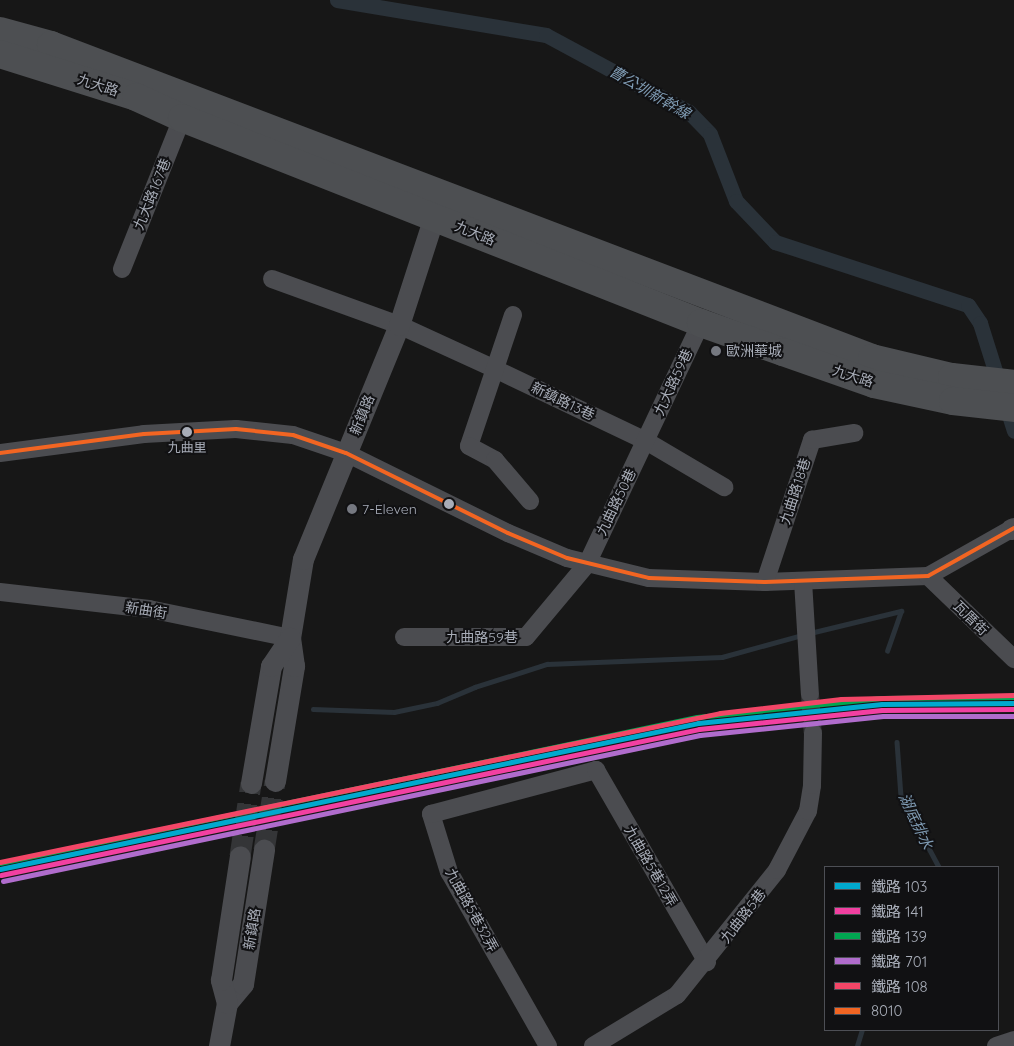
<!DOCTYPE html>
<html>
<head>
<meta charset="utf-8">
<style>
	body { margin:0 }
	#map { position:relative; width:1014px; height:1046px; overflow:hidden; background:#171717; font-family:Quicksand,"Noto Sans TC",sans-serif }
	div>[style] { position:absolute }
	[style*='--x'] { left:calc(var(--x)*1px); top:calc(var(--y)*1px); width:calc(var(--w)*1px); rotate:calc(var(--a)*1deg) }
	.stream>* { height:4.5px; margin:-2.25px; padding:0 2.25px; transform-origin:2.25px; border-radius:2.25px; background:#2a3239 }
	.canal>* { height:15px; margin:-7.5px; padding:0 7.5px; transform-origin:7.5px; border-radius:7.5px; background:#2a3239 }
	.minor-tunnel>* { height:18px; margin-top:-9px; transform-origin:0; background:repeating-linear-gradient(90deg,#343537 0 18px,transparent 0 27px) }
	.tertiary-tunnel>* { height:21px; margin-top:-10.5px; transform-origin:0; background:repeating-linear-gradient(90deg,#343537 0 21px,transparent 0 32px) }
	.minor>* { height:18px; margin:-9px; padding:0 9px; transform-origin:9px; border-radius:9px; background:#4b4c50 }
	.tertiary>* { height:21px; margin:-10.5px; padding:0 10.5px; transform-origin:10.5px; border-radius:10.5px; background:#4b4c50 }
	.primary>* { height:28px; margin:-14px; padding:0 14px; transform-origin:14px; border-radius:14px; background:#4d4f52 }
	.bus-1>* { height:4px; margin:-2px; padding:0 2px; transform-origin:2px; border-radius:2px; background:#f26522 }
	.rail-1>* { height:5px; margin:-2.5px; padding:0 2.5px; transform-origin:2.5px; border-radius:2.5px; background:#00a9ce }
	.rail-2>* { height:5px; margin:-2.5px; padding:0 2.5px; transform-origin:2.5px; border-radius:2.5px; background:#f240a1 }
	.rail-3>* { height:5px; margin:-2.5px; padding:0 2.5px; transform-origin:2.5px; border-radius:2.5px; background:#00a651 }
	.rail-4>* { height:5px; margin:-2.5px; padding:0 2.5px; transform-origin:2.5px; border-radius:2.5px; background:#b06ccc }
	.rail-5>* { height:5px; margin:-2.5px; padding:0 2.5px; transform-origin:2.5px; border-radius:2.5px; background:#f34667 }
	.dots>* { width:14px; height:14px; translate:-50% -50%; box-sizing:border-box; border:2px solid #111113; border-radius:50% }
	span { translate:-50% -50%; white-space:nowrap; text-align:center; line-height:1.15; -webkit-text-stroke:4px #111113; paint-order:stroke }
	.bus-label { font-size:13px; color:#a8adb8 }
	.street-label { font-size:14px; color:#a8adb8 }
	.poi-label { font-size:14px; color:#a8adb8 }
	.left { translate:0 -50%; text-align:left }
	.water-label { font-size:15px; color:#7f9bb3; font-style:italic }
	.legend { position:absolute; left:824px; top:866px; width:175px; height:165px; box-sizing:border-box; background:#111113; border:1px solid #4d4f55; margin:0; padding:6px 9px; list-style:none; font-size:15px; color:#a8adb8 }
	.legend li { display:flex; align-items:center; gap:10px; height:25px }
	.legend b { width:25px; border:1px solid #4d4f55 }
</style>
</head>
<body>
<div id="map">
	<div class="stream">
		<i style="--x:810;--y:633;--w:94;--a:-13.6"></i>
		<i style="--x:887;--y:651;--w:42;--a:-70.7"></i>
		<i style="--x:313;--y:709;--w:81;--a:2.1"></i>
		<i style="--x:394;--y:712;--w:44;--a:-11.8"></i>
		<i style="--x:437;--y:703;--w:41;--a:-22.8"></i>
		<i style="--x:475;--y:687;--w:76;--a:-17.7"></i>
		<i style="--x:547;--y:664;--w:175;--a:-2.3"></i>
		<i style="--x:722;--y:657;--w:83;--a:-15.4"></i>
		<i style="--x:897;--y:742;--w:54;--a:85.8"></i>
		<i style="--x:901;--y:796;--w:81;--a:61.8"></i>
		<i style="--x:857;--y:1046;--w:17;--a:-73"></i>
	</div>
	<div class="canal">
		<i style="--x:337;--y:0;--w:212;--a:9.5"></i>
		<i style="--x:546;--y:35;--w:162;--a:28.3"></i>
		<i style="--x:689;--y:112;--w:30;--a:46"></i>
		<i style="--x:710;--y:134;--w:72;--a:68.8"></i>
		<i style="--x:736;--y:201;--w:57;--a:46.4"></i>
		<i style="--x:775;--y:242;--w:203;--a:18.1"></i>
		<i style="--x:968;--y:305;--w:22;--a:56"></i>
		<i style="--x:980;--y:323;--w:113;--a:72.5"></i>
	</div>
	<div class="minor-tunnel">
		<i style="--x:810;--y:694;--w:39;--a:86"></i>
	</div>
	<div class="tertiary-tunnel">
		<i style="--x:264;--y:850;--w:70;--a:-80.9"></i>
		<i style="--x:240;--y:856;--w:74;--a:-81.4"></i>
	</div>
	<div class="minor">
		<i style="--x:122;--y:269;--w:162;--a:-68.3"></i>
		<i style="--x:272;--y:279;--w:135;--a:19.9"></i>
		<i style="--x:399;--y:325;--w:106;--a:24.6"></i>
		<i style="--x:495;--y:369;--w:167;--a:25.5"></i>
		<i style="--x:646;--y:441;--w:91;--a:30.5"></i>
		<i style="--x:513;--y:315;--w:138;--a:108.6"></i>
		<i style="--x:469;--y:446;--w:30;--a:28"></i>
		<i style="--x:495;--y:460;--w:54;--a:49.5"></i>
		<i style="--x:0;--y:453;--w:145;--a:-7.5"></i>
		<i style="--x:144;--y:434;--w:92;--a:-3.1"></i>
		<i style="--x:236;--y:429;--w:57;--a:6"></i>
		<i style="--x:293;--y:435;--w:56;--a:18.8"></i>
		<i style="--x:346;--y:453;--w:181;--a:26.3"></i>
		<i style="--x:508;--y:533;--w:64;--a:23"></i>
		<i style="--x:567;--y:558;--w:84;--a:13.7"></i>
		<i style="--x:649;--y:578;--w:116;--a:2"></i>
		<i style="--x:765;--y:582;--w:163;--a:-2.1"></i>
		<i style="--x:928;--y:576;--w:95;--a:-29.5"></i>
		<i style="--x:928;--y:576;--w:120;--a:44"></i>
		<i style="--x:803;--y:581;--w:113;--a:86.5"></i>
		<i style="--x:765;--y:582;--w:150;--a:-71.7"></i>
		<i style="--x:812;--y:440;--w:43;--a:-9.5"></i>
		<i style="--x:0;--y:592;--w:150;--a:6.5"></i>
		<i style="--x:149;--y:609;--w:144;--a:11.6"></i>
		<i style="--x:404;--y:637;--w:122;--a:0"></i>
		<i style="--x:526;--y:637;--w:95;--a:-50.1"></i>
		<i style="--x:587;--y:564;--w:267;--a:-64.7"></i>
		<i style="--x:548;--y:1046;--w:200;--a:-119.6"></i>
		<i style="--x:449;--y:872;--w:61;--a:-107.2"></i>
		<i style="--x:431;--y:814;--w:171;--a:-14.9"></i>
		<i style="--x:596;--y:770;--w:222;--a:60"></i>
		<i style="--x:593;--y:1046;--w:98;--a:-31.3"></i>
		<i style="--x:677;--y:995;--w:160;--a:-51.3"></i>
		<i style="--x:777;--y:870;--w:67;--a:-62.3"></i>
		<i style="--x:808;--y:811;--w:26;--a:-81"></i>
		<i style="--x:812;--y:785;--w:52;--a:-88.9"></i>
		<i style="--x:996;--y:1046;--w:19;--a:-18"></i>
	</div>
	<div class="tertiary">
		<i style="--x:1011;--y:529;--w:3;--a:-18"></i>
		<i style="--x:275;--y:781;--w:117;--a:-80.6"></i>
		<i style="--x:294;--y:666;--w:28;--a:-98"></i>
		<i style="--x:290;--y:638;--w:80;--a:-80.7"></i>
		<i style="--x:303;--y:559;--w:253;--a:-67.7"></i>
		<i style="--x:399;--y:325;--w:127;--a:-72.1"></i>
		<i style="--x:251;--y:783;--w:119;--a:-80.3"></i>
		<i style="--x:271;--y:666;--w:34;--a:-56"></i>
		<i style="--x:227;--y:1003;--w:25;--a:-50"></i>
		<i style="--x:243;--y:984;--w:136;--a:-81.1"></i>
		<i style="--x:219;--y:1046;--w:44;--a:-79.5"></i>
		<i style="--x:227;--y:1003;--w:24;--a:-105"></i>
		<i style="--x:221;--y:980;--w:125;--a:-81.3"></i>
	</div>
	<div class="primary">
		<i style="--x:0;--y:31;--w:53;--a:15.4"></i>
		<i style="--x:51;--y:45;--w:879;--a:20.87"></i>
		<i style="--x:872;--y:358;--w:82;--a:13.4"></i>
		<i style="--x:952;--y:377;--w:62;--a:6.4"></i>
		<i style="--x:0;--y:54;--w:143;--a:17.5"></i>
		<i style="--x:136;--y:97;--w:51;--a:24.5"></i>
		<i style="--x:182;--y:118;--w:558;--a:21.55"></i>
		<i style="--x:701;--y:323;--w:87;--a:19.5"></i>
		<i style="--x:783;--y:352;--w:96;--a:19.4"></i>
		<i style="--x:874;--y:384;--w:81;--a:12.1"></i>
		<i style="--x:953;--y:401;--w:61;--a:6.5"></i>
	</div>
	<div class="bus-1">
		<i style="--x:0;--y:453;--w:145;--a:-7.5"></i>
		<i style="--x:144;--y:434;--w:92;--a:-3.1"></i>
		<i style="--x:236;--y:429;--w:57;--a:6"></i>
		<i style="--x:293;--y:435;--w:56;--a:18.8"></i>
		<i style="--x:346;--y:453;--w:181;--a:26.3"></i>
		<i style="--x:508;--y:533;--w:64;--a:23"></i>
		<i style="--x:567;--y:558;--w:84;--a:13.7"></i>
		<i style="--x:649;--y:578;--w:116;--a:2"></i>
		<i style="--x:765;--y:582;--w:163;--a:-2.1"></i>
		<i style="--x:928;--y:576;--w:98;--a:-29.2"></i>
	</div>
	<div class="rail-1">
		<i style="--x:0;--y:869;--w:713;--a:-11.81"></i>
		<i style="--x:698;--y:723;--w:185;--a:-5.9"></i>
		<i style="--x:882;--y:704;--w:132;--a:-0.4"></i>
	</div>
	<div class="rail-2">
		<i style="--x:1;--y:875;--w:713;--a:-11.81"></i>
		<i style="--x:699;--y:729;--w:184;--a:-5.9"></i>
		<i style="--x:882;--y:710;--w:132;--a:-0.4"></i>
	</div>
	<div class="rail-3">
		<i style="--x:0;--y:863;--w:712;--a:-11.83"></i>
		<i style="--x:697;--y:717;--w:185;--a:-5.9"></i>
		<i style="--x:881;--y:698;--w:133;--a:-0.4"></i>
	</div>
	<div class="rail-4">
		<i style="--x:3;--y:881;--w:712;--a:-11.83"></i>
		<i style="--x:700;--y:735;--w:184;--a:-5.9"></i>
		<i style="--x:883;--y:716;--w:131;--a:0"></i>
	</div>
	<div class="rail-5">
		<i style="--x:0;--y:862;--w:735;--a:-11.69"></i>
		<i style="--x:720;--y:713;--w:122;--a:-6.6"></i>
		<i style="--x:841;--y:699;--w:173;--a:-1.3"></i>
	</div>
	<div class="dots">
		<i style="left:716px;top:351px;background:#757880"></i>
		<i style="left:187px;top:432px;background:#a8adb8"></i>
		<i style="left:449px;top:504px;background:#a8adb8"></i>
		<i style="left:352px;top:509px;background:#757880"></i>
	</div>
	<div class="bus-label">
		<span style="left:187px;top:447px">九曲里</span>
	</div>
	<div class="street-label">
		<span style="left:98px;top:85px;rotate:18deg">九大路</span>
		<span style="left:152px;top:194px;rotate:-68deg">九大路167巷</span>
		<span style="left:475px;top:233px;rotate:22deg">九大路</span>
		<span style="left:853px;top:376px;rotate:18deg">九大路</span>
		<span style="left:673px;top:382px;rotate:-65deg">九大路59巷</span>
		<span style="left:563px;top:401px;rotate:26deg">新鎮路13巷</span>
		<span style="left:362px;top:415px;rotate:-68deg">新鎮路</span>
		<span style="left:795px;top:491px;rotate:-72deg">九曲路18巷</span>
		<span style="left:616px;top:502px;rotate:-64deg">九曲路50巷</span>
		<span style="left:146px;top:610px;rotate:9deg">新曲街</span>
		<span style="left:971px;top:618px;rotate:44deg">瓦厝街</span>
		<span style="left:482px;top:637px">九曲路59巷</span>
		<span style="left:651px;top:866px;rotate:60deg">九曲路5巷12弄</span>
		<span style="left:472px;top:910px;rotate:61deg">九曲路5巷32弄</span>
		<span style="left:743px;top:916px;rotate:-52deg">九曲路5巷</span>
		<span style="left:252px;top:929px;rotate:-81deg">新鎮路</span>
	</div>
	<div class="poi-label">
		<span class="left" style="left:726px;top:351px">歐洲華城</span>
		<span class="left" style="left:362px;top:509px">7-Eleven</span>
	</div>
	<div class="water-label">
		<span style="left:650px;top:92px;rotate:30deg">曹公圳新幹線</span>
		<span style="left:916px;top:821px;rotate:65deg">湖底排水</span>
	</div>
	<ul class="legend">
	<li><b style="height:6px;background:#00a9ce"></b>鐵路 103</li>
	<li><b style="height:6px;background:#f240a1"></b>鐵路 141</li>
	<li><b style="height:6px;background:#00a651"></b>鐵路 139</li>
	<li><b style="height:6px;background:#b06ccc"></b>鐵路 701</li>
	<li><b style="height:6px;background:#f34667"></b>鐵路 108</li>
	<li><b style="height:6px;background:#f26522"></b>8010</li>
	</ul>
</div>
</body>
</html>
